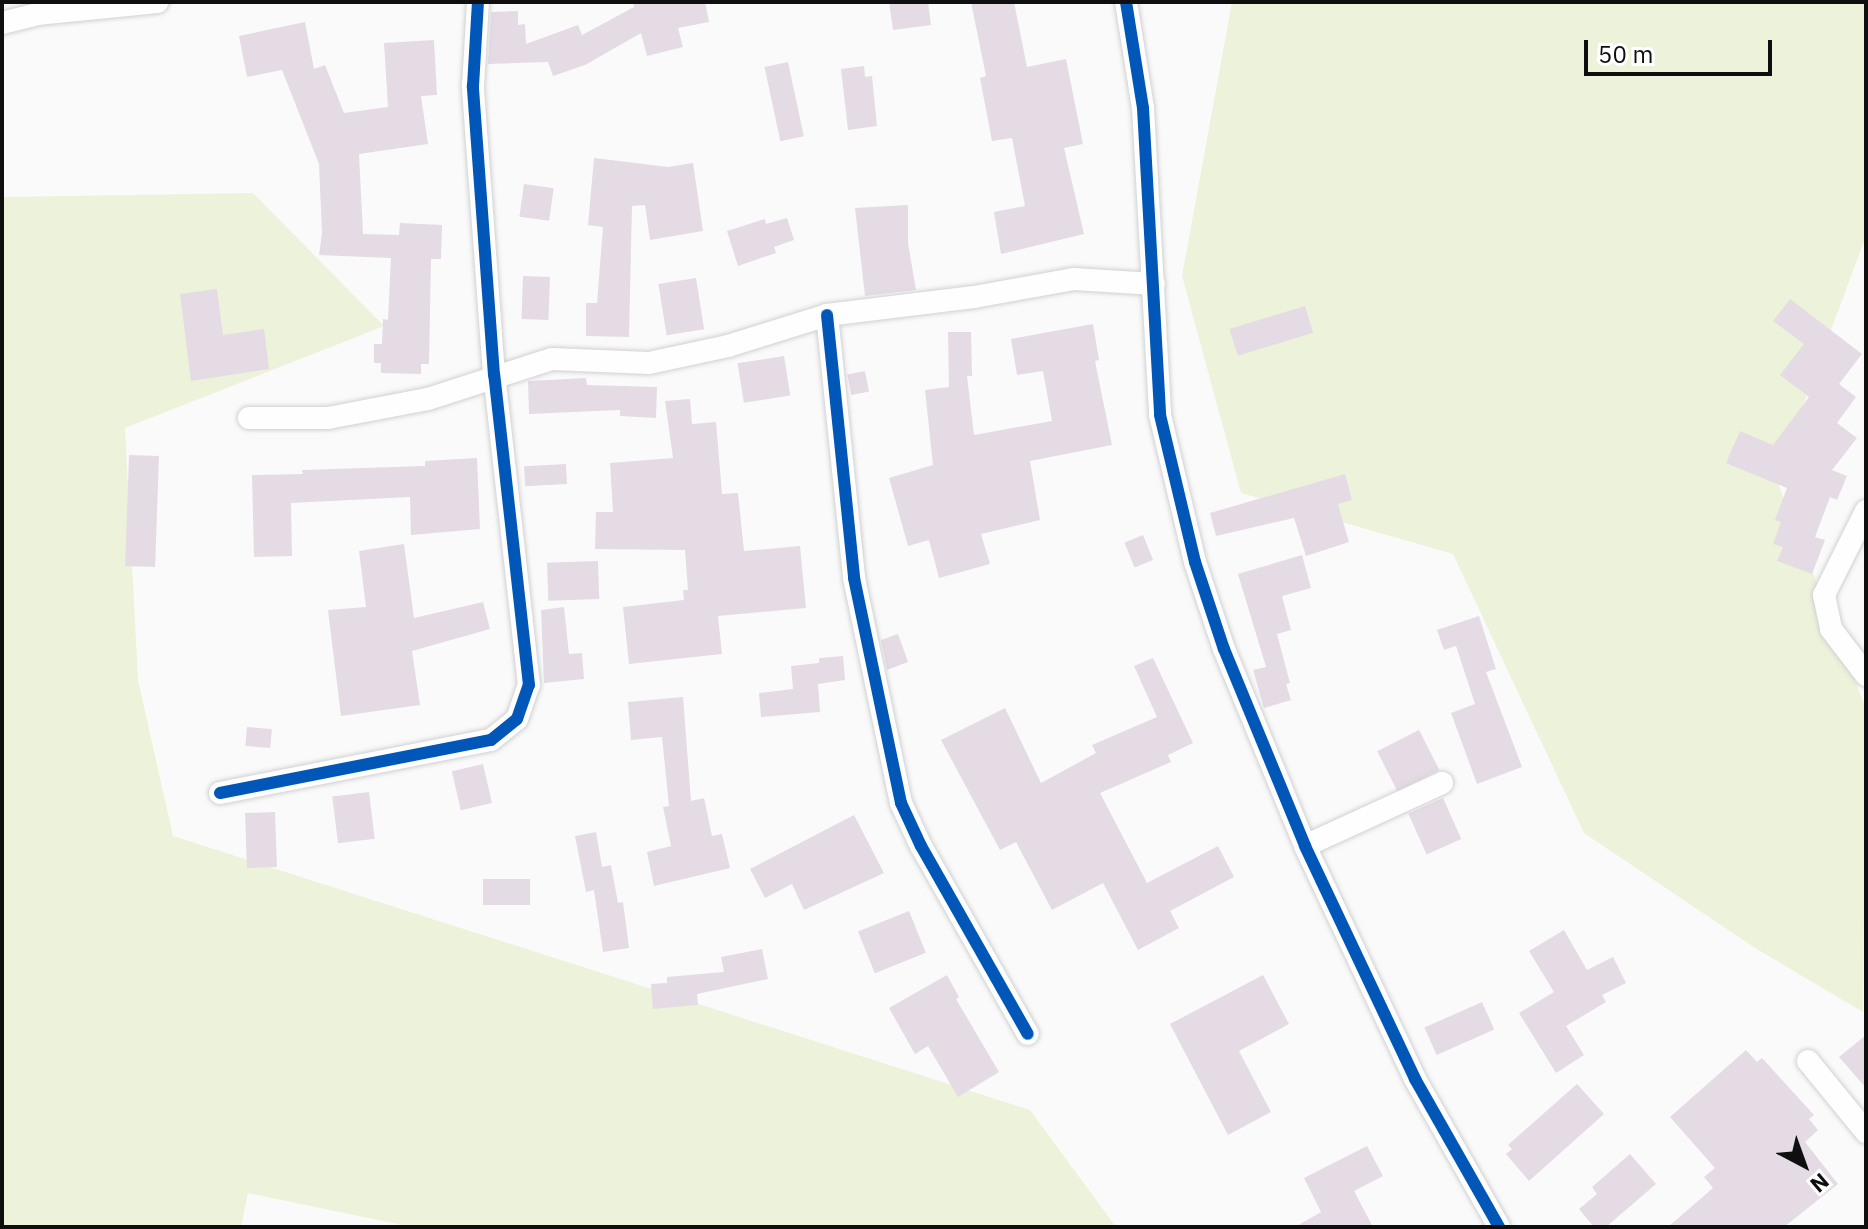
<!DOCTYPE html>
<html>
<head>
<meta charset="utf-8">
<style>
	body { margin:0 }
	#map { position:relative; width:1868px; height:1229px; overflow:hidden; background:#fafafb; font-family:"IBM Plex Sans",sans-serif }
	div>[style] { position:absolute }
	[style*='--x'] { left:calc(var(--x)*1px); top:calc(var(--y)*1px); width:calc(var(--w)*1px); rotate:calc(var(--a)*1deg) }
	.green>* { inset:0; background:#ecf3da }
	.building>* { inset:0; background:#e4dbe5; transform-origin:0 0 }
	.roads { filter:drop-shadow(0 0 2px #d1d1d1) drop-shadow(0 0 2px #d1d1d1) }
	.street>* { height:22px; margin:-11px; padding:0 11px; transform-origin:11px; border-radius:11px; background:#fefefe }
	.cycleway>* { height:12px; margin:-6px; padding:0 6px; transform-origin:6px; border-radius:6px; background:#0057b8 }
	span { translate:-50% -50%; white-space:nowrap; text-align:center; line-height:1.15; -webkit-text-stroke:6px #fff; paint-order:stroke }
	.frame { position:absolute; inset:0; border:4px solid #0f0f10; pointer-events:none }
	.north { position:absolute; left:1764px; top:1125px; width:80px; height:80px; -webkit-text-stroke:6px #fff; paint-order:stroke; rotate:139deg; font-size:22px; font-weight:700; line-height:32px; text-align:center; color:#0f0f10 }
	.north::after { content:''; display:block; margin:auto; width:28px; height:36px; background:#0f0f10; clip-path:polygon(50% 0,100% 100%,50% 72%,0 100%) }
	.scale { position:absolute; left:1584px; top:40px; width:188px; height:36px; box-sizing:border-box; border:4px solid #0f0f10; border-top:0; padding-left:10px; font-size:24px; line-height:28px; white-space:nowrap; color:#0f0f10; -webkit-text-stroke:6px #fff; paint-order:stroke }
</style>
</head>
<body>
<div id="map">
	<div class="green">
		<i style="clip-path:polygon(1232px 2px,1866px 2px,1866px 236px,1776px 478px,1866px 709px,1863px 1012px,1755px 948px,1584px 833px,1453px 554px,1241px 493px,1182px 276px)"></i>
		<i style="clip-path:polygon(253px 193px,384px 326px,125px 428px,138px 680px,173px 836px,1030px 1110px,1116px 1227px,412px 1227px,248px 1193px,241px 1227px,2px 1227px,2px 197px)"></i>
	</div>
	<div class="building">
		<i style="clip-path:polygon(633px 2px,705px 2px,709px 22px,678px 28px,683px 47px,647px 56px,641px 33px,585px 65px,553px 76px,548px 62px,488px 64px,491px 12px,518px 11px,518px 25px,525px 24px,526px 44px,578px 25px,582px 35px,634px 7px)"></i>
		<i style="clip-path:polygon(889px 2px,928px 2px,931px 25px,893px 30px)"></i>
		<i style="clip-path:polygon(971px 2px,1014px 2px,1027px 67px,1066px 59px,1083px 144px,1064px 148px,1084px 234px,1001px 254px,994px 212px,1025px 206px,1012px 138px,992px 141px,980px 78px,986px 76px)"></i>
		<i style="clip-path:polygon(305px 22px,314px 69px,325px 65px,344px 113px,388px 107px,384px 43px,434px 40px,437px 95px,421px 96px,428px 144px,359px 154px,363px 234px,399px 235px,400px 223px,442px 225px,441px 259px,431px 259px,429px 364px,421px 364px,421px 374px,381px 373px,381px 363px,374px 363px,374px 344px,382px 344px,383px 319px,388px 320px,391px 258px,319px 255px,322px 233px,319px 164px,282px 70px,247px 77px,239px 36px)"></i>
		<i style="left:788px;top:62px;width:76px;height:24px;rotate:78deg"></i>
		<i style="clip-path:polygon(864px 66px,865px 77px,872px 76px,877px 126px,848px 130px,841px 69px)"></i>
		<i style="clip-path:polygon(594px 158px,668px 167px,693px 163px,703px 231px,650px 240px,645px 205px,632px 206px,629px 337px,586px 336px,586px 303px,597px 303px,603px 227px,588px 225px)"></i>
		<i style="left:524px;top:184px;width:30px;height:33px;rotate:8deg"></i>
		<i style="clip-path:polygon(908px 205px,908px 243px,916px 290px,865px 296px,855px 208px)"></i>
		<i style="clip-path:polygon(787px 218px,794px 240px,774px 247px,776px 253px,738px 266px,727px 231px,765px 219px,766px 224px)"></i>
		<i style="left:523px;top:276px;width:27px;height:43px;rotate:2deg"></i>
		<i style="left:696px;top:278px;width:52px;height:38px;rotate:81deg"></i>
		<i style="clip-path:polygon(217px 289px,223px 335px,264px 329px,269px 369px,191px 381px,180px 294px)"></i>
		<i style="clip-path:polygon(1790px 299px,1862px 354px,1839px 384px,1856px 397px,1837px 423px,1857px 438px,1832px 470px,1847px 476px,1837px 500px,1830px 497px,1815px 537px,1825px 540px,1812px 574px,1777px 561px,1783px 547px,1773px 544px,1781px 522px,1775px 520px,1787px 488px,1726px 463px,1740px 431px,1773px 445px,1809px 397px,1780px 375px,1804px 344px,1773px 321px)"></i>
		<i style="left:1305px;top:306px;width:28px;height:79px;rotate:73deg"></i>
		<i style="clip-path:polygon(1093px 324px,1099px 360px,1095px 361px,1112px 445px,1030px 461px,1040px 520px,981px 534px,990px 564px,939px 578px,929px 540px,908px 546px,889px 478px,933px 465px,925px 390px,949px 387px,948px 332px,971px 332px,972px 376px,967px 376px,974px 435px,1052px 421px,1043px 371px,1017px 375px,1011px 339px)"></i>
		<i style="left:784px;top:356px;width:40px;height:47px;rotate:81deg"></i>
		<i style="left:865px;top:371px;width:21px;height:18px;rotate:79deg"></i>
		<i style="clip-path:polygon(586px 378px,587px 385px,657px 387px,656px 418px,620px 416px,620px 410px,529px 414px,528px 381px)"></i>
		<i style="clip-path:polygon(690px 399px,692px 424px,716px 422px,722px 494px,738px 493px,744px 551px,800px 546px,806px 608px,718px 616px,722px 654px,629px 664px,623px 607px,684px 600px,683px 590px,688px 590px,685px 550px,595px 549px,596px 512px,613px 512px,610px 463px,673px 458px,665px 401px)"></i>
		<i style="left:129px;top:455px;width:30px;height:111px;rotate:2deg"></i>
		<i style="clip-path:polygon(477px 458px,480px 529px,411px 535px,410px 497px,291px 503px,292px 556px,254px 557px,252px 475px,303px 474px,302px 470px,425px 466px,425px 461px)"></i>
		<i style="left:566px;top:464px;width:20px;height:42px;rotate:87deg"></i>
		<i style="clip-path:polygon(1345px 474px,1352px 500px,1338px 504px,1349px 542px,1306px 556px,1294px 518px,1216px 536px,1210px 513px)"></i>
		<i style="left:1143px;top:535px;width:27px;height:20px;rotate:68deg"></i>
		<i style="clip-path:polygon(404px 544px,414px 618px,483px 602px,490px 629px,412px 651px,420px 705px,341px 716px,328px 610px,366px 607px,359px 551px)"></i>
		<i style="clip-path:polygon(1302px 555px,1311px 588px,1282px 596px,1291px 630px,1277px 634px,1290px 683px,1286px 684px,1291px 700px,1264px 708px,1253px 670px,1266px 667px,1238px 574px)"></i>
		<i style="left:598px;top:561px;width:38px;height:51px;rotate:88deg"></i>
		<i style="clip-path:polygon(564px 607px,569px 654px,582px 653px,584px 679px,544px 683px,541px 610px)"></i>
		<i style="clip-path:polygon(1479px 616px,1496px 669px,1486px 672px,1522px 767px,1477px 784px,1451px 713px,1475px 704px,1456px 646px,1444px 650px,1437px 630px)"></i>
		<i style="clip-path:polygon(898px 634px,908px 662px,887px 670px,881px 640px)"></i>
		<i style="clip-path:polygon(843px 656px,845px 680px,818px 684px,820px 712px,761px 717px,759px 693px,793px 689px,791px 666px,819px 663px,819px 658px)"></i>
		<i style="clip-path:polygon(1153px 658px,1193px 743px,1168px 755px,1171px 762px,1100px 793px,1147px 883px,1218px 846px,1234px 877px,1170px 911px,1179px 928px,1138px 950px,1103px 883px,1052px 910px,1016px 842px,1000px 850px,941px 740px,1005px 708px,1041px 783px,1096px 753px,1092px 745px,1157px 717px,1134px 666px)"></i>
		<i style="clip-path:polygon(683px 697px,691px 801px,704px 798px,712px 836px,722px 834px,730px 868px,654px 886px,647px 852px,671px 846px,663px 807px,669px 806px,662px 737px,631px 740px,628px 702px)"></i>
		<i style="left:247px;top:727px;width:25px;height:19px;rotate:5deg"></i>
		<i style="left:1419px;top:730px;width:45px;height:47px;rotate:63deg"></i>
		<i style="left:483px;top:764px;width:40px;height:32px;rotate:77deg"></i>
		<i style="left:369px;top:792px;width:47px;height:37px;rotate:83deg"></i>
		<i style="left:1443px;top:798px;width:45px;height:38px;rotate:66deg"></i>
		<i style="left:275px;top:812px;width:55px;height:30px;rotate:88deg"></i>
		<i style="clip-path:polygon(854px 815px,884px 873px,804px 910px,792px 884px,765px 898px,750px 869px)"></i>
		<i style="clip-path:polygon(596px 832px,602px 867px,611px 865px,618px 903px,623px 902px,629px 948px,603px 952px,594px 890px,586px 892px,575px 836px)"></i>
		<i style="left:530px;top:879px;width:26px;height:47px;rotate:90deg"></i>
		<i style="left:909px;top:911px;width:45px;height:55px;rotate:68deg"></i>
		<i style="clip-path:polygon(1564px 930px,1587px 970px,1613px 957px,1626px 983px,1602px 995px,1606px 1002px,1566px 1026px,1584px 1055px,1556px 1073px,1519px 1013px,1554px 992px,1529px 951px)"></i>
		<i style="clip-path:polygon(762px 949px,768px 979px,697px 994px,698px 1005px,653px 1009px,651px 984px,667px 983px,667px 977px,724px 972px,721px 957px)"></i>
		<i style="clip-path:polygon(947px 975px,959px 997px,956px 999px,999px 1072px,958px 1097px,928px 1046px,915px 1054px,889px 1008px)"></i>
		<i style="clip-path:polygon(1263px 975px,1289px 1024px,1239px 1051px,1271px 1112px,1228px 1135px,1170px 1024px)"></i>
		<i style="left:1482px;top:1002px;width:30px;height:63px;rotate:66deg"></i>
		<i style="clip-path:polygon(1866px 1035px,1866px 1088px,1839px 1057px)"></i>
		<i style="clip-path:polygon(1746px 1050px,1757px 1062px,1762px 1058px,1814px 1115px,1809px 1119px,1818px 1130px,1805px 1142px,1838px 1184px,1784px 1227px,1668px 1227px,1713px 1188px,1704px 1177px,1715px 1168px,1670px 1117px)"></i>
		<i style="clip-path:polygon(1577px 1084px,1604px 1114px,1529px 1181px,1506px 1154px,1512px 1149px,1508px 1145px)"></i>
		<i style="clip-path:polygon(1367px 1146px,1383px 1176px,1354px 1191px,1373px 1227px,1295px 1227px,1321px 1212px,1304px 1178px)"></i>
		<i style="clip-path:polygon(1630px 1154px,1656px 1184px,1606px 1227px,1594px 1227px,1579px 1209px,1597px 1194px,1592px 1187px)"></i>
	</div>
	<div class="roads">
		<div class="street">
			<i style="--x:1126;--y:2;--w:107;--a:80.9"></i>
			<i style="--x:1143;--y:108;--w:307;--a:86.8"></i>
			<i style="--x:1160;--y:415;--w:151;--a:76.6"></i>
			<i style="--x:1195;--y:562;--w:92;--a:71.6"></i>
			<i style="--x:1224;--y:649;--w:213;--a:67.6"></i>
			<i style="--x:1305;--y:846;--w:258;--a:64.7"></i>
			<i style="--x:1415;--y:1079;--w:170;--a:60.4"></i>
			<i style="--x:2;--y:23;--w:36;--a:-14"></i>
			<i style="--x:37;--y:14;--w:121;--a:-5.7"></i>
			<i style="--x:827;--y:315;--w:264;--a:84.1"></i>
			<i style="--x:854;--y:578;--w:230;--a:78.2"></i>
			<i style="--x:901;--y:803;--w:47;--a:65.1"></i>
			<i style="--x:921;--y:846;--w:216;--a:60.4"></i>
			<i style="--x:249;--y:418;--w:79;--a:0"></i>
			<i style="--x:328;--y:418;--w:102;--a:-10.8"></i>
			<i style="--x:428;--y:399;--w:130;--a:-17.9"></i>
			<i style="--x:552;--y:359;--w:97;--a:2.4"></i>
			<i style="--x:649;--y:363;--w:81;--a:-12.1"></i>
			<i style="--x:728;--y:346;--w:104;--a:-17.4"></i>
			<i style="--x:827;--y:315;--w:148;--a:-7"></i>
			<i style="--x:974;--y:297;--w:102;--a:-10.2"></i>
			<i style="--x:1074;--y:279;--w:80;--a:3.6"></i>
			<i style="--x:1866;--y:511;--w:94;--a:116.6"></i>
			<i style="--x:1824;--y:595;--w:35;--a:78"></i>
			<i style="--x:1831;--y:629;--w:58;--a:52.7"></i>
			<i style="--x:220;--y:793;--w:276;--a:-11.1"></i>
			<i style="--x:491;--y:740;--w:33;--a:-39"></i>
			<i style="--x:517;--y:719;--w:36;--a:-71"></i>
			<i style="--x:529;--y:685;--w:312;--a:-96.4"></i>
			<i style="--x:494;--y:375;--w:290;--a:-94.2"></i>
			<i style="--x:473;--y:86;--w:84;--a:-86.6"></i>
			<i style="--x:1305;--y:846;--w:151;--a:-24.7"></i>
			<i style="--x:1808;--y:1061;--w:92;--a:50.8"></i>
		</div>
	</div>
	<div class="cycleway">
		<i style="--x:1126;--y:2;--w:107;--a:80.9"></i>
		<i style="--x:1143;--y:108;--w:307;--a:86.8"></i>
		<i style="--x:1160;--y:415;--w:151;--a:76.6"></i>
		<i style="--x:1195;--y:562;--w:92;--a:71.6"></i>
		<i style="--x:1224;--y:649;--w:213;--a:67.6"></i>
		<i style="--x:1305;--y:846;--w:258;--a:64.7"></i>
		<i style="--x:1415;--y:1079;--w:170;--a:60.4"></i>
		<i style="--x:827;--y:315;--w:264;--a:84.1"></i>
		<i style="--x:854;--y:578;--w:230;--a:78.2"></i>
		<i style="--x:901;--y:803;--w:47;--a:65.1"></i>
		<i style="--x:921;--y:846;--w:216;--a:60.4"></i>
		<i style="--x:220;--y:793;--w:276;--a:-11.1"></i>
		<i style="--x:491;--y:740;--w:33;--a:-39"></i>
		<i style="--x:517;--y:719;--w:36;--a:-71"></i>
		<i style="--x:529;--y:685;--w:312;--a:-96.4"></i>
		<i style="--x:494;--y:375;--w:290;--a:-94.2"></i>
		<i style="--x:473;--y:86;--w:84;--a:-86.6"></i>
	</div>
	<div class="frame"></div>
	<div class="north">N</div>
	<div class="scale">50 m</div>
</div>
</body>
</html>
